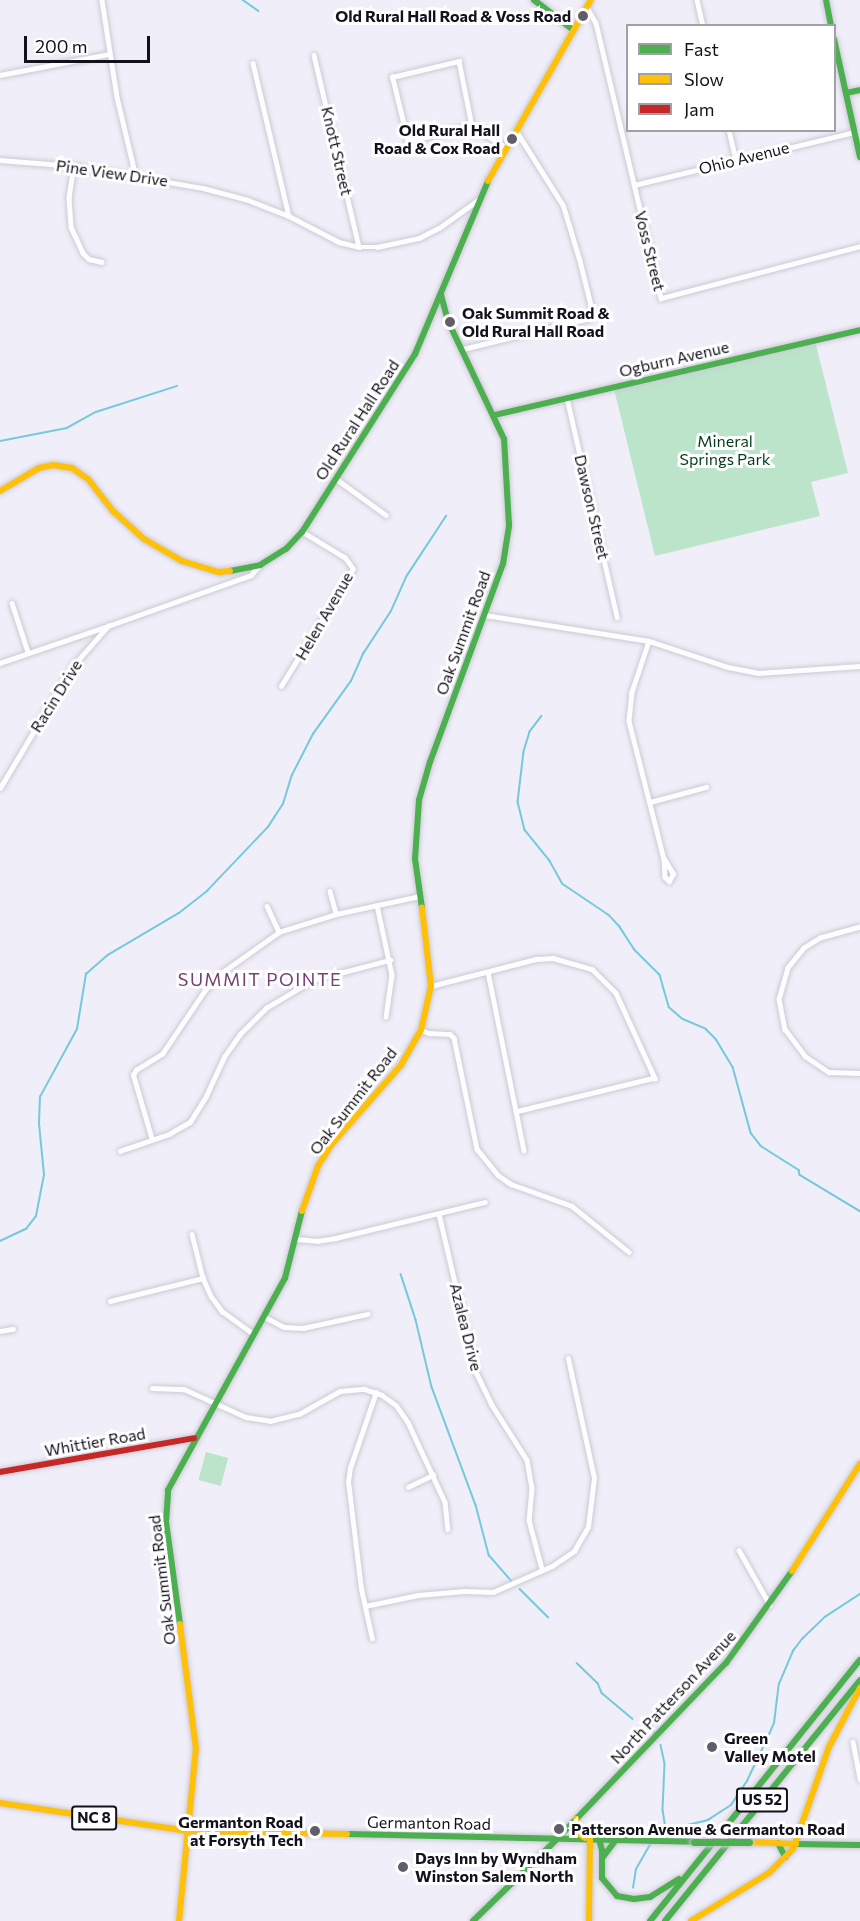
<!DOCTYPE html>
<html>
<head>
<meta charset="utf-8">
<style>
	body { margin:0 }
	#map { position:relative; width:860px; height:1921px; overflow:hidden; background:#f0eef8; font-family:Commissioner,sans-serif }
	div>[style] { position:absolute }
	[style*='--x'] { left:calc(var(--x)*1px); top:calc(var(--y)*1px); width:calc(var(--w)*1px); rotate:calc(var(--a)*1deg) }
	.green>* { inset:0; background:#bbe4ca; transform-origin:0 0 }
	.stream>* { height:1.5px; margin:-0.75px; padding:0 0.75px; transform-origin:0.75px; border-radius:0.75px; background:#75c9db }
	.roads { filter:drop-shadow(0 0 2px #cccad5) drop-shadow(0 0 2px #cccad5) }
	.street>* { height:4.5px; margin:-2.25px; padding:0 2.25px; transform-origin:2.25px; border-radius:2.25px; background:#fdfcfe }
	.fast>* { height:6px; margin:-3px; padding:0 3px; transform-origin:3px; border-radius:3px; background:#4caf50 }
	.slow>* { height:6px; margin:-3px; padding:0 3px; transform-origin:3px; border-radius:3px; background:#ffc107 }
	.jam>* { height:6px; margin:-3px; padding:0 3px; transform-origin:3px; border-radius:3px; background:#c62828 }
	.bridges { filter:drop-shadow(0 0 2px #cccad5) drop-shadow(0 0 2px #cccad5) }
	.fast-bridge>* { height:7px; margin:-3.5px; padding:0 3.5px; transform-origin:3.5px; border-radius:3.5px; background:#4caf50 }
	.dots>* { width:16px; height:16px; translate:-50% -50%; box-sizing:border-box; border:3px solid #fff; border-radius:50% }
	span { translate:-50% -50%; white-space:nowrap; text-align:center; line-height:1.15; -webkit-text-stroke:6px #fff; paint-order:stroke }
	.shield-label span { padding:2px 4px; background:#fff; border:2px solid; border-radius:4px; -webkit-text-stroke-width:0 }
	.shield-label { font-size:15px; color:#14111c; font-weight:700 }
	.poi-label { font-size:16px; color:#14111c; font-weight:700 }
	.right { translate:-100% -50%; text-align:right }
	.left { translate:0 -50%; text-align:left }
	.street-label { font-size:16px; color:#14111c }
	.park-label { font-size:16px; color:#003c19 }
	.neighbourhood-label { font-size:18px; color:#774172; letter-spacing:1.5px }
	.legend { position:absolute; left:626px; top:24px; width:210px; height:108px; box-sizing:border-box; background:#fff; border:2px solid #a1a0a4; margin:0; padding:8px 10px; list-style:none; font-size:18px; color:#14111c }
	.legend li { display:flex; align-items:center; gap:12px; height:30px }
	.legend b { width:30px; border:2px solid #a1a0a4 }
	.scale { position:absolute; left:24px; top:36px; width:126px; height:27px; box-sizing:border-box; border:3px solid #14111c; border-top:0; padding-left:8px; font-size:18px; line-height:21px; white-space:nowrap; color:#14111c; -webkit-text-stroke:4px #fff; paint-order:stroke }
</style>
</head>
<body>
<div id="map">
	<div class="green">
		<i style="clip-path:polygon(815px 341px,848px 473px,811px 482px,820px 516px,655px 556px,614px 389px)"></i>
		<i style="left:206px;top:1452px;width:23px;height:29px;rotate:15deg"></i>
	</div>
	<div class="stream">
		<i style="--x:243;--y:0;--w:19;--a:35"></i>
		<i style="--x:0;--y:441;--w:68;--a:-11"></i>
		<i style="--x:67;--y:428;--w:33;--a:-29"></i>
		<i style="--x:96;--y:412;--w:85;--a:-17.8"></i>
		<i style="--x:542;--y:716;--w:20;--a:127"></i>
		<i style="--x:530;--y:732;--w:21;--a:107"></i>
		<i style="--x:524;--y:752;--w:50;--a:96.8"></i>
		<i style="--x:518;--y:802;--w:29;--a:76"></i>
		<i style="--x:525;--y:830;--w:40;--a:51"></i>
		<i style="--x:550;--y:861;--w:26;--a:61"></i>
		<i style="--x:563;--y:884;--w:55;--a:34"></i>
		<i style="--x:609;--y:915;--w:16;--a:47"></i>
		<i style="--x:620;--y:927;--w:27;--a:57"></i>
		<i style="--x:635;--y:950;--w:35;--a:45"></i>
		<i style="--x:660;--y:975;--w:33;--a:74"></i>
		<i style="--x:669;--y:1007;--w:18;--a:41"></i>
		<i style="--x:683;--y:1019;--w:25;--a:23"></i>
		<i style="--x:706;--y:1029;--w:14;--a:45"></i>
		<i style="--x:716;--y:1039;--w:33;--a:59"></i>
		<i style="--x:733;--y:1067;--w:68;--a:74.7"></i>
		<i style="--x:751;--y:1133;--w:16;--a:52"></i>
		<i style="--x:761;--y:1146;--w:45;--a:32.3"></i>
		<i style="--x:799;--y:1170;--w:5;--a:79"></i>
		<i style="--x:800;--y:1175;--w:70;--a:31"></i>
		<i style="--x:0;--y:1241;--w:29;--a:-25"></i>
		<i style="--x:26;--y:1229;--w:16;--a:-52"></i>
		<i style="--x:36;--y:1216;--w:42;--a:-79"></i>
		<i style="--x:44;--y:1175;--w:51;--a:-95.6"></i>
		<i style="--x:39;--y:1124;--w:27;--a:-88"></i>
		<i style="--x:40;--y:1097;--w:77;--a:-61.4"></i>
		<i style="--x:77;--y:1029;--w:56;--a:-80.7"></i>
		<i style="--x:86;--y:974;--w:29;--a:-41"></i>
		<i style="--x:108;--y:955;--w:82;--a:-30.6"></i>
		<i style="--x:179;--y:913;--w:36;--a:-38"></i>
		<i style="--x:207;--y:891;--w:88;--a:-46.4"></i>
		<i style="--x:268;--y:827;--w:27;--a:-57"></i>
		<i style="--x:283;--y:804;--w:30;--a:-73"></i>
		<i style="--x:292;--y:775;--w:46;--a:-62.9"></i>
		<i style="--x:313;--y:734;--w:65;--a:-54.4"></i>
		<i style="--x:351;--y:681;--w:30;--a:-66"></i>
		<i style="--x:363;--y:654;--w:51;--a:-56.9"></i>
		<i style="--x:391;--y:611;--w:37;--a:-66"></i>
		<i style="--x:406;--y:577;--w:73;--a:-56.7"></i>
		<i style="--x:401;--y:1274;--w:48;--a:71.9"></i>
		<i style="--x:416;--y:1320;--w:69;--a:76.6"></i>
		<i style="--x:432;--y:1387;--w:126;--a:69.6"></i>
		<i style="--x:476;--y:1505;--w:52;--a:75.4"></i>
		<i style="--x:489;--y:1555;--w:35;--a:49"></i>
		<i style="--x:520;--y:1589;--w:40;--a:45"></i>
		<i style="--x:577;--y:1663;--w:29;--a:44"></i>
		<i style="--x:598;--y:1683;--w:11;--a:68"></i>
		<i style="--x:602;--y:1693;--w:40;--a:40"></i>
		<i style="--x:641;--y:1720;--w:12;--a:20"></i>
		<i style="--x:652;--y:1724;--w:10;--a:73"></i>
		<i style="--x:661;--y:1745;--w:19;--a:78"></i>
		<i style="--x:665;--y:1764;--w:46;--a:92.5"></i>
		<i style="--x:663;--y:1810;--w:19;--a:81"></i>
		<i style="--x:656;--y:1838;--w:14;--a:-36"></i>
		<i style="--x:667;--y:1830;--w:42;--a:-13.7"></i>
		<i style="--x:708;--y:1820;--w:27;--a:-33"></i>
		<i style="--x:731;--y:1805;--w:29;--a:-56"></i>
		<i style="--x:747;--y:1781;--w:49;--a:-64.5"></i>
		<i style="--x:768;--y:1737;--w:15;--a:-67"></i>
		<i style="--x:774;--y:1723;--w:39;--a:-83"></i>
		<i style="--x:779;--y:1684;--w:36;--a:-67"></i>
		<i style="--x:793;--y:1651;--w:15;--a:-53"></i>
		<i style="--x:802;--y:1639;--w:32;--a:-44"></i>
		<i style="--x:825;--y:1617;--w:42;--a:-33.3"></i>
		<i style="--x:633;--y:1888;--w:19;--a:-81"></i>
		<i style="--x:636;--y:1869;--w:28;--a:-60"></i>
	</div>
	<div class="roads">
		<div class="street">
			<i style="--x:102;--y:0;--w:98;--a:81.2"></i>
			<i style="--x:117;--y:97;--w:82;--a:76.6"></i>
			<i style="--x:697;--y:0;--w:27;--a:77"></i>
			<i style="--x:587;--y:7;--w:18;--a:61"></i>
			<i style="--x:596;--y:23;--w:283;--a:76.7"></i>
			<i style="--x:661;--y:298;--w:206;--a:-14.6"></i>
			<i style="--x:314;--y:55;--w:197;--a:76.8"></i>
			<i style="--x:253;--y:63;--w:157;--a:76.8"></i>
			<i style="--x:0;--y:75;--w:111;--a:-10.9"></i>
			<i style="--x:472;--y:126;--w:66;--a:166"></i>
			<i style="--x:408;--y:142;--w:67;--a:-103.8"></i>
			<i style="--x:392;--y:77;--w:69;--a:-13.4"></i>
			<i style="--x:459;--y:61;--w:66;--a:78.7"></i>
			<i style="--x:472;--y:126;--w:39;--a:32"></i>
			<i style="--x:729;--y:130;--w:31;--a:77"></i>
			<i style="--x:0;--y:160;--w:74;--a:4.6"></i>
			<i style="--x:74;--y:166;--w:131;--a:9.7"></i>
			<i style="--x:203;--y:188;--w:47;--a:14.9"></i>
			<i style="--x:248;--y:200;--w:44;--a:21.3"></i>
			<i style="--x:289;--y:216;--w:56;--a:27.5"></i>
			<i style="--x:339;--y:242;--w:21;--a:14"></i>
			<i style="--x:359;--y:247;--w:18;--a:0"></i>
			<i style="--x:377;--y:247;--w:43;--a:-12.1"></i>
			<i style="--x:419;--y:238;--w:22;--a:-27"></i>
			<i style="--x:439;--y:228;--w:48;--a:-35.7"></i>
			<i style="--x:74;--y:166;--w:31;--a:99"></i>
			<i style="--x:69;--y:197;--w:30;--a:86"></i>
			<i style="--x:71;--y:227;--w:29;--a:65"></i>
			<i style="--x:83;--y:253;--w:8;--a:45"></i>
			<i style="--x:89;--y:259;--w:13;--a:13"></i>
			<i style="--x:634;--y:185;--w:227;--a:-13.5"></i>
			<i style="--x:463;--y:349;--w:127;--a:-13.7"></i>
			<i style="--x:586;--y:319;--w:8;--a:-30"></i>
			<i style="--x:593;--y:315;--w:58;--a:-104"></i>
			<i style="--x:579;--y:259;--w:55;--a:-106.8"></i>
			<i style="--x:563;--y:206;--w:89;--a:-122.1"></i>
			<i style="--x:567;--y:398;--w:225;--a:77.1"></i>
			<i style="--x:335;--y:478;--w:63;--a:36"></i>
			<i style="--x:12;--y:603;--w:52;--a:71.9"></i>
			<i style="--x:485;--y:615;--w:166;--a:9"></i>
			<i style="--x:649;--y:641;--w:83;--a:18.2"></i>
			<i style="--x:728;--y:667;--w:31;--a:11"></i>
			<i style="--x:758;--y:673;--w:102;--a:-3.9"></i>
			<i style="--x:649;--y:641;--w:54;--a:108.4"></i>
			<i style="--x:632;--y:692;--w:29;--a:96"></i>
			<i style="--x:629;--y:721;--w:142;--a:75.8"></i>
			<i style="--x:664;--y:859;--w:18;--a:87"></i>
			<i style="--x:665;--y:877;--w:6;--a:45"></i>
			<i style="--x:669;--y:881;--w:8;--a:-60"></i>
			<i style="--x:673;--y:874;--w:17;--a:-121"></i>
			<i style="--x:0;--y:663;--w:111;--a:-18.9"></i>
			<i style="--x:281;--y:686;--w:137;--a:-58.4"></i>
			<i style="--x:353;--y:569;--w:14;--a:-126"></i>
			<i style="--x:345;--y:558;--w:50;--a:-148.8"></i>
			<i style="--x:0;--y:788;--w:141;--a:-59.2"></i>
			<i style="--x:72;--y:667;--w:55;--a:-48.7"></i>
			<i style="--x:108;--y:626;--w:152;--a:-19.6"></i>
			<i style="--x:251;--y:575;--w:11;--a:-49"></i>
			<i style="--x:650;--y:802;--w:58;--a:-15"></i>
			<i style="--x:330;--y:891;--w:24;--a:75"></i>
			<i style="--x:377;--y:905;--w:72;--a:77.9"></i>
			<i style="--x:392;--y:975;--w:42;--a:98.1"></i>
			<i style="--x:267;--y:906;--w:29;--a:65"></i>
			<i style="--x:860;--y:927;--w:41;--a:164.6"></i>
			<i style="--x:820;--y:938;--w:19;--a:148"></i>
			<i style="--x:804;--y:948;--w:26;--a:129"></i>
			<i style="--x:788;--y:968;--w:32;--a:106"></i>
			<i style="--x:779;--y:999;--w:31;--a:79"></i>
			<i style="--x:785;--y:1029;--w:34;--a:53"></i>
			<i style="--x:805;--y:1056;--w:29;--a:34"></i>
			<i style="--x:829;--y:1072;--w:31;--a:2"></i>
			<i style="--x:488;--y:972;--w:182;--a:78.6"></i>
			<i style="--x:431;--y:986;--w:108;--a:-14.4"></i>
			<i style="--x:536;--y:959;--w:17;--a:-3"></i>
			<i style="--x:553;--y:958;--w:41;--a:15.8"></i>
			<i style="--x:592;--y:969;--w:34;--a:45"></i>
			<i style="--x:616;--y:993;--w:94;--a:65.4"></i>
			<i style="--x:655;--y:1078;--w:143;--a:166.3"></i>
			<i style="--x:421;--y:1030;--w:9;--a:21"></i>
			<i style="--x:429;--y:1033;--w:21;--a:3"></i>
			<i style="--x:450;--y:1034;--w:6;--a:45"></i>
			<i style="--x:454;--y:1038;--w:113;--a:78.3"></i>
			<i style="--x:477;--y:1149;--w:33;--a:51"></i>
			<i style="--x:498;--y:1175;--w:16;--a:35"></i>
			<i style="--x:511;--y:1184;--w:65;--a:19.8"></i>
			<i style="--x:572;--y:1206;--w:73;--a:38.9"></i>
			<i style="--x:152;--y:1140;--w:68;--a:-106.3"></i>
			<i style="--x:133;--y:1075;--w:6;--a:-59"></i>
			<i style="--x:136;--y:1070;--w:31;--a:-32"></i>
			<i style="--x:162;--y:1054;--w:77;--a:-56.1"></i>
			<i style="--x:205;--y:990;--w:27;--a:-45"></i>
			<i style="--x:224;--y:971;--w:67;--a:-35.3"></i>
			<i style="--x:279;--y:932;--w:60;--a:-17.5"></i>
			<i style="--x:336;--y:914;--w:86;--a:-12.1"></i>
			<i style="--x:120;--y:1151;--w:52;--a:-19.1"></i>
			<i style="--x:169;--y:1134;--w:24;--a:-30"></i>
			<i style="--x:190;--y:1122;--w:31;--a:-58"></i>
			<i style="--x:206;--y:1096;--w:43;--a:-65.2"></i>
			<i style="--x:224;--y:1057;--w:28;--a:-55"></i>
			<i style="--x:240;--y:1034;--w:37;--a:-45"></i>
			<i style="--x:266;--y:1008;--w:55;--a:-30.8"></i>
			<i style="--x:313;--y:980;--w:80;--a:-14.6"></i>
			<i style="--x:439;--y:1214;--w:162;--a:76.8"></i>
			<i style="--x:476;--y:1372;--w:37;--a:64"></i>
			<i style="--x:492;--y:1405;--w:65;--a:57.5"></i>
			<i style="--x:527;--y:1460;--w:28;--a:80"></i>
			<i style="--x:532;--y:1488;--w:32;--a:95"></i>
			<i style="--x:529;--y:1520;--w:51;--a:75.1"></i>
			<i style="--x:192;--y:1234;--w:45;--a:76"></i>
			<i style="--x:203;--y:1278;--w:20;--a:66"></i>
			<i style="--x:211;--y:1296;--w:19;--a:54"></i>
			<i style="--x:222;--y:1311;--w:39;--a:36"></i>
			<i style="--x:296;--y:1239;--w:21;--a:5"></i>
			<i style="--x:317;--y:1241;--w:19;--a:-9"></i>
			<i style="--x:336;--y:1238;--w:153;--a:-13.6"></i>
			<i style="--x:110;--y:1301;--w:96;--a:-13.9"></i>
			<i style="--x:265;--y:1317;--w:21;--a:28"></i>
			<i style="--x:284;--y:1327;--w:19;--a:3"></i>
			<i style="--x:303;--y:1328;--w:66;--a:-12.3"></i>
			<i style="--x:0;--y:1331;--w:13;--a:-9"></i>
			<i style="--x:152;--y:1388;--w:32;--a:2"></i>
			<i style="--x:184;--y:1389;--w:68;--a:24.3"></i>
			<i style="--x:246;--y:1417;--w:24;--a:9"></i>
			<i style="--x:270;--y:1421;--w:30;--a:-14"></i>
			<i style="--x:299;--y:1414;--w:47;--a:-29.3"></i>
			<i style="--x:340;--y:1391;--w:24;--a:-5"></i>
			<i style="--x:364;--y:1389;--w:19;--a:18"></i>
			<i style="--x:382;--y:1395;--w:17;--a:36"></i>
			<i style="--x:396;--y:1405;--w:21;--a:55"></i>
			<i style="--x:408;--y:1422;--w:88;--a:65.2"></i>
			<i style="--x:445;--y:1502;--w:27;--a:84"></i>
			<i style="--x:408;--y:1487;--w:28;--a:-26"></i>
			<i style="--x:739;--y:1550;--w:63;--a:60.6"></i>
			<i style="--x:365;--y:1606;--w:54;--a:-11.7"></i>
			<i style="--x:418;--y:1595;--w:46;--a:-5"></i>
			<i style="--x:464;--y:1591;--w:29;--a:2"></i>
			<i style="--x:493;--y:1592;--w:64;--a:-23.8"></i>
			<i style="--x:552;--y:1566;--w:27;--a:-34"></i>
			<i style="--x:574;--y:1551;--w:28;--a:-60"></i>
			<i style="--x:588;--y:1527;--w:49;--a:-83"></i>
			<i style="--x:594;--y:1478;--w:122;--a:-102.3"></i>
			<i style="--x:372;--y:1639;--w:51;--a:-102.4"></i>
			<i style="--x:361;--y:1589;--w:108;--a:-96.9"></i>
			<i style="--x:348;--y:1482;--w:14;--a:-82"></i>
			<i style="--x:350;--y:1468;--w:80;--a:-71.1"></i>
			<i style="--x:853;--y:1742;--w:38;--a:79"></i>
		</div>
		<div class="fast">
			<i style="--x:534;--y:0;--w:48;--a:37.3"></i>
			<i style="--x:826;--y:0;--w:26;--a:79"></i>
			<i style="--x:834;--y:39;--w:121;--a:77.6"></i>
			<i style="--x:846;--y:93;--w:14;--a:-12"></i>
			<i style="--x:495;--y:415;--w:375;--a:-13.1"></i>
			<i style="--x:230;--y:571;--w:31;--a:-11"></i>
			<i style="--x:260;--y:565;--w:31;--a:-32"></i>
			<i style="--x:286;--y:549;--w:23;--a:-47"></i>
			<i style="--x:302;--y:532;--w:211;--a:-57.6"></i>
			<i style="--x:415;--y:354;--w:188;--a:-67.1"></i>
			<i style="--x:422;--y:908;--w:49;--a:-98.1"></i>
			<i style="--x:415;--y:859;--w:59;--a:-86.1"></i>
			<i style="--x:419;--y:800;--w:40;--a:-74"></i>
			<i style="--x:430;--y:762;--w:211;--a:-69.8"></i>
			<i style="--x:503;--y:564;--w:39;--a:-81"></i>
			<i style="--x:509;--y:525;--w:86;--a:-93.3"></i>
			<i style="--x:504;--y:439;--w:131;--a:-115.4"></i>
			<i style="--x:448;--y:321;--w:28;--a:-105"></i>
			<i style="--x:180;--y:1624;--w:103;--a:-97.8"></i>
			<i style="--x:166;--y:1522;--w:32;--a:-86"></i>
			<i style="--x:168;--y:1490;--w:242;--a:-61.1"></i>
			<i style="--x:285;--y:1278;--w:69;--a:-75.8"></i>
			<i style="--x:347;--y:1834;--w:347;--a:1.3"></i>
			<i style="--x:599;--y:1839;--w:11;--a:75"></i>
			<i style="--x:602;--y:1850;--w:28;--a:90"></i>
			<i style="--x:602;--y:1878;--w:23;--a:50"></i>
			<i style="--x:617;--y:1896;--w:17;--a:10"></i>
			<i style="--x:634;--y:1899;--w:16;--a:-7"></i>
			<i style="--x:650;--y:1897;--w:34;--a:-32"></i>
			<i style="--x:778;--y:1843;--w:16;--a:63"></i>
			<i style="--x:796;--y:1844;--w:64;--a:0.9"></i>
			<i style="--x:603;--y:1857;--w:21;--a:-53"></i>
			<i style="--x:473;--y:1921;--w:117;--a:-44.3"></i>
			<i style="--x:557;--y:1839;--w:244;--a:-46.2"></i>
			<i style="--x:726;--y:1663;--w:113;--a:-54.3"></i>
			<i style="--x:650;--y:1921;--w:335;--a:-51.2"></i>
			<i style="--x:665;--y:1921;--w:310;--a:-51"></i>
		</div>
		<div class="slow">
			<i style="--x:488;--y:181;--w:208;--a:-60.4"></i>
			<i style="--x:0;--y:491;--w:45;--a:-30.5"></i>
			<i style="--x:39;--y:468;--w:14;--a:-12"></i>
			<i style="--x:53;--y:465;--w:19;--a:9"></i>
			<i style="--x:72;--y:468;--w:19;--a:35"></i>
			<i style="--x:88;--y:479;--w:41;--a:52"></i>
			<i style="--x:113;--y:511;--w:42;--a:42.1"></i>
			<i style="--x:144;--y:539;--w:44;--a:30.1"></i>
			<i style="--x:182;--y:561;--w:39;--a:17"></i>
			<i style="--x:219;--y:572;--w:11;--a:-5"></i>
			<i style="--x:302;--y:1211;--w:48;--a:-70.4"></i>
			<i style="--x:318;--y:1166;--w:25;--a:-58"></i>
			<i style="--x:331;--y:1145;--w:106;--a:-48.8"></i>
			<i style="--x:401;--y:1065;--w:40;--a:-60.3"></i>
			<i style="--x:421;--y:1030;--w:45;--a:-77.2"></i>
			<i style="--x:431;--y:986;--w:79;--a:-96.6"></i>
			<i style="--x:792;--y:1571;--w:127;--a:-57.6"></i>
			<i style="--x:0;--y:1803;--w:190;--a:8.5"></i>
			<i style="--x:188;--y:1831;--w:159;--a:1.1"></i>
			<i style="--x:576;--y:1819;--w:13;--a:86"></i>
			<i style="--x:577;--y:1832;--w:10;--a:37"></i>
			<i style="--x:749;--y:1842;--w:47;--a:2.4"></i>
			<i style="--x:179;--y:1921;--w:173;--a:-84.4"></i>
			<i style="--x:196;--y:1749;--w:126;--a:-97.3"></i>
			<i style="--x:589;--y:1921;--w:82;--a:-89.3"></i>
			<i style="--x:691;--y:1921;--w:92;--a:-31.6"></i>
			<i style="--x:769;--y:1873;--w:34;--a:-45"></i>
			<i style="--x:793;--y:1849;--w:108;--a:-70.6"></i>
			<i style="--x:829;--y:1747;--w:67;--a:-62.3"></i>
		</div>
		<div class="jam">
			<i style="--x:0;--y:1472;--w:197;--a:-9.9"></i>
		</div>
	</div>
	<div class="bridges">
		<div class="fast-bridge">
			<i style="--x:694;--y:1842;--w:55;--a:0"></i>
		</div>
	</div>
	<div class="dots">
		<i style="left:583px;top:16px;background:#615e69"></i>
		<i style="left:512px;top:139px;background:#615e69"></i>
		<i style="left:450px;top:322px;background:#615e69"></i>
		<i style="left:712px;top:1747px;background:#615e69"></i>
		<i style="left:559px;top:1829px;background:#615e69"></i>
		<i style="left:315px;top:1831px;background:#615e69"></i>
		<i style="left:403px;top:1867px;background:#615e69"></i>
	</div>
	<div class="shield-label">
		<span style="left:762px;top:1800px">US 52</span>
		<span style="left:94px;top:1818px">NC 8</span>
	</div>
	<div class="poi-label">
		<span class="right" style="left:571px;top:16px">Old Rural Hall Road &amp; Voss Road</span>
		<span class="right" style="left:500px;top:139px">Old Rural Hall<br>Road &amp; Cox Road</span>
		<span class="left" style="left:462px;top:322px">Oak Summit Road &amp;<br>Old Rural Hall Road</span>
		<span class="left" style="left:724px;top:1747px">Green<br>Valley Motel</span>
		<span class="right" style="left:303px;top:1831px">Germanton Road<br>at Forsyth Tech</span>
		<span class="left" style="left:571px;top:1829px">Patterson Avenue &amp; Germanton Road</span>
		<span class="left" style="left:415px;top:1867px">Days Inn by Wyndham<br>Winston Salem North</span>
	</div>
	<div class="street-label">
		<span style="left:337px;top:151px;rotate:77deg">Knott Street</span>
		<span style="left:744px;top:158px;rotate:-14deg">Ohio Avenue</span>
		<span style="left:112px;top:173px;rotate:8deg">Pine View Drive</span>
		<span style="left:650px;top:251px;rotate:76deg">Voss Street</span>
		<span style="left:674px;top:359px;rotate:-13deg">Ogburn Avenue</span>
		<span style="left:357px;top:420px;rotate:-57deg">Old Rural Hall Road</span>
		<span style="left:592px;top:507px;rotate:77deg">Dawson Street</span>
		<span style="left:324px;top:616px;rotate:-60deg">Helen Avenue</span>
		<span style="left:463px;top:633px;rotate:-70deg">Oak Summit Road</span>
		<span style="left:56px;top:696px;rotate:-58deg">Racin Drive</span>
		<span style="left:353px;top:1101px;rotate:-52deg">Oak Summit Road</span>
		<span style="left:466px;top:1327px;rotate:76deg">Azalea Drive</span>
		<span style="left:95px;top:1442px;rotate:-10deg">Whittier Road</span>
		<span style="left:162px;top:1580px;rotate:-97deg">Oak Summit Road</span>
		<span style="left:673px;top:1697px;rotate:-47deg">North Patterson Avenue</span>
		<span style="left:429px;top:1823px;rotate:1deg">Germanton Road</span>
	</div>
	<div class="park-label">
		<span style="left:725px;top:450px">Mineral<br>Springs Park</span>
	</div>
	<div class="neighbourhood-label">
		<span style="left:260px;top:979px">SUMMIT POINTE</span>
	</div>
	<ul class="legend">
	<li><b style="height:8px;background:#4caf50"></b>Fast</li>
	<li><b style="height:8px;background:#ffc107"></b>Slow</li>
	<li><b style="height:8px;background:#c62828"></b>Jam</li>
	</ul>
	<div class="scale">200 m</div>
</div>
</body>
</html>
